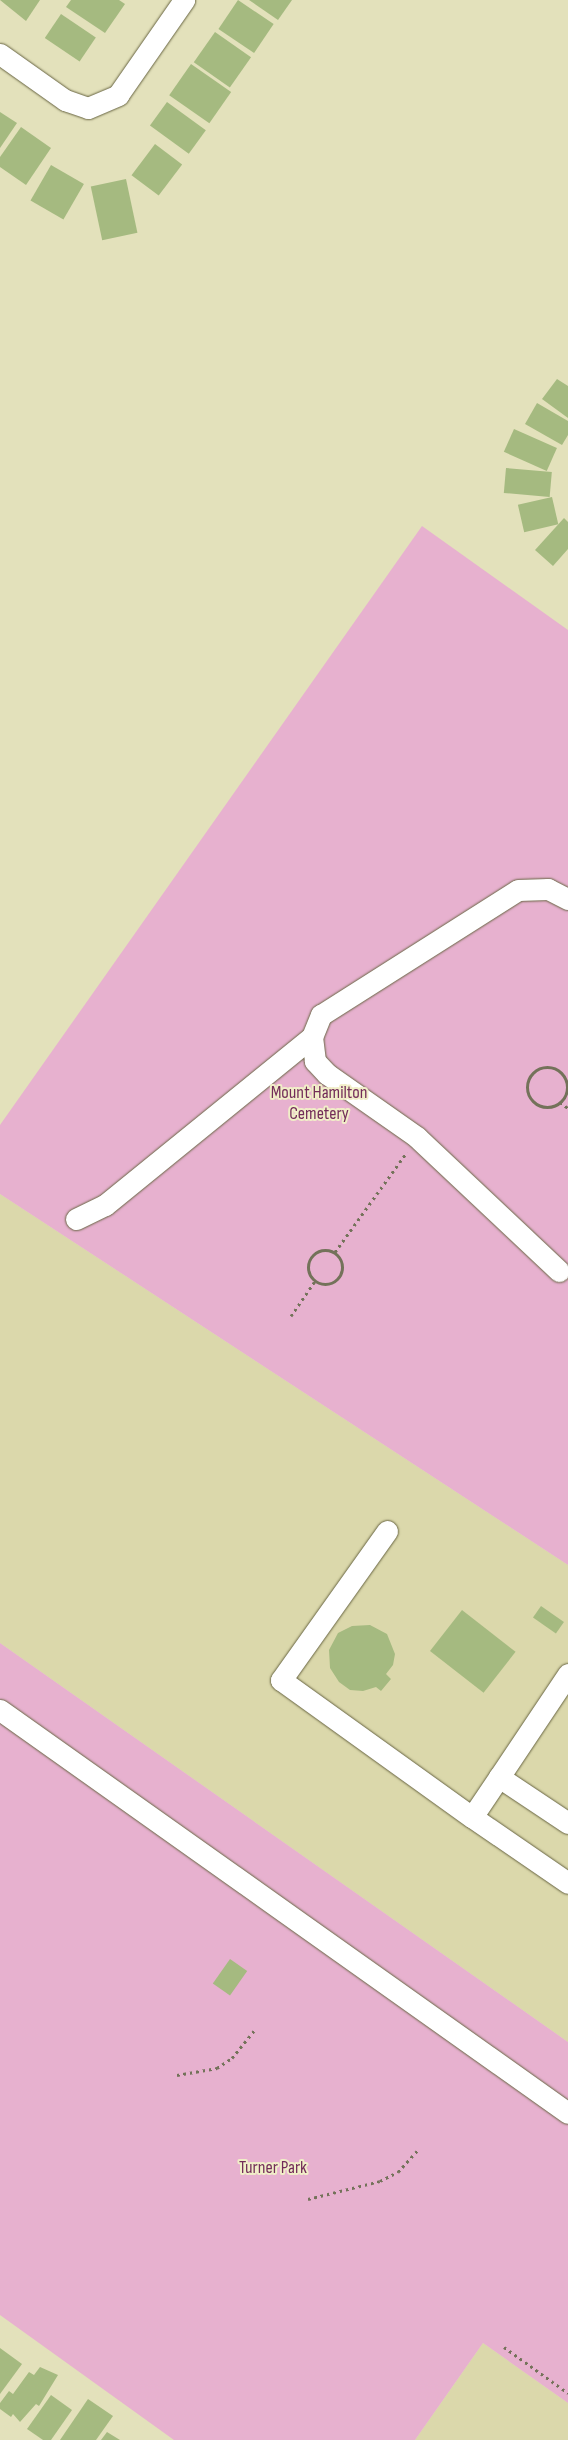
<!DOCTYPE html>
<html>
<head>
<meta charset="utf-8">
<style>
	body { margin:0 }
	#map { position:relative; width:568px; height:2440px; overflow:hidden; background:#e3e1bb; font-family:"Sofia Sans Condensed",sans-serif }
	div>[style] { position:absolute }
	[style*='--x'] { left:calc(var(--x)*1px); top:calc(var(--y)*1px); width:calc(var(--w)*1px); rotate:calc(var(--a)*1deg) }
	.built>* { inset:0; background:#dbd8ab }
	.green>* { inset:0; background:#e7b1cf }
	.building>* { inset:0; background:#a5ba80; transform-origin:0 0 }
	.path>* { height:3px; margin-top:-1.5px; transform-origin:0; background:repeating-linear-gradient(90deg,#74725a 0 2.5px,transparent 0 6.5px) }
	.path>.ring { margin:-1.5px; padding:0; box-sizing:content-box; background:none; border:3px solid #74725a; border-radius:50% }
	.roads { filter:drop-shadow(0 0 1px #686543) drop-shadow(0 0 1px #686543) }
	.minor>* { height:21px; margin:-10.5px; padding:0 10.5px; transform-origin:10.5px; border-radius:10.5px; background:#fff }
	span { translate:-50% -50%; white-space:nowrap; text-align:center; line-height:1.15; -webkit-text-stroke:4px #f1eec8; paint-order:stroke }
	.park-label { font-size:18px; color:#732d59 }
</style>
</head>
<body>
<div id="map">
	<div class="built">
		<i style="clip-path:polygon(0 1194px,568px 1565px,568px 2042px,0 1643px)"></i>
		<i style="clip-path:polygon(483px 2343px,568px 2403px,568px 2440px,415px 2440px)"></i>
	</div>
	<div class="green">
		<i style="clip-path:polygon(422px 526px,568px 630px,568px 1565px,0 1194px,0 1125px)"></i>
		<i style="clip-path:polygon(0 1643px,568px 2042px,568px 2403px,483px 2343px,415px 2440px,174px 2440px,0 2315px)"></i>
	</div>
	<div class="building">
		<i style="clip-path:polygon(0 0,40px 0,26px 21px)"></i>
		<i style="clip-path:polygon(71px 0,119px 0,125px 4px,105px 33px,66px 7px)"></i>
		<i style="left:238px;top:0;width:43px;height:35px;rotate:34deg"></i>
		<i style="clip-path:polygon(249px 0,292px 0,278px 20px)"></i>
		<i style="left:61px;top:14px;width:42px;height:29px;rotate:34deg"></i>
		<i style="left:215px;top:32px;width:44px;height:37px;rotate:35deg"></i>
		<i style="left:191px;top:64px;width:49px;height:38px;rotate:35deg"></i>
		<i style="left:167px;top:102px;width:48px;height:29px;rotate:36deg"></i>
		<i style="clip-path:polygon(0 112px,17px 123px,0 148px)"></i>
		<i style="clip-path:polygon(21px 127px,51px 148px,26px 185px,0 167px,0 157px)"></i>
		<i style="left:155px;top:144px;width:34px;height:39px;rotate:37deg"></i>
		<i style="left:51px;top:165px;width:38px;height:41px;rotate:30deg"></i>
		<i style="left:126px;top:179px;width:55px;height:36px;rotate:78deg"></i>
		<i style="clip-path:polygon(557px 379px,568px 386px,568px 418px,542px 399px)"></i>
		<i style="clip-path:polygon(537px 403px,568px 421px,568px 435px,562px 445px,525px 424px)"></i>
		<i style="left:514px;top:429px;width:47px;height:25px;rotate:24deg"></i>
		<i style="left:506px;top:468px;width:46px;height:25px;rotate:5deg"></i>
		<i style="left:552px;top:497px;width:28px;height:35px;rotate:77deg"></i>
		<i style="clip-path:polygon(564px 518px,568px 522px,568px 549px,553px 566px,535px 550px)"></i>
		<i style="left:541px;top:1606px;width:28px;height:14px;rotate:35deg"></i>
		<i style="left:462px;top:1610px;width:68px;height:52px;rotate:38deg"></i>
		<i style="clip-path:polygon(370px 1625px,387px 1634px,395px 1654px,393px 1665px,386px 1674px,391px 1679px,381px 1691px,376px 1687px,363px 1691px,350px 1690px,339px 1682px,330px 1668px,329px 1650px,338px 1633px,352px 1626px)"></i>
		<i style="left:230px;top:1959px;width:21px;height:30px;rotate:35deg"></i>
		<i style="clip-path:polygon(0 2348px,22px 2364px,0 2394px)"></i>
		<i style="clip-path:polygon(40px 2367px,58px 2375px,39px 2406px,36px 2404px,20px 2422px,13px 2414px,11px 2417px,0 2409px,0 2403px,9px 2391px,13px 2394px,29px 2372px,34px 2375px)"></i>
		<i style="clip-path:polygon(51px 2395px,72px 2410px,51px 2440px,43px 2440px,27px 2429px)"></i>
		<i style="clip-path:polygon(88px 2399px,113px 2416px,96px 2440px,60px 2440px)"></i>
		<i style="clip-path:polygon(107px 2432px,120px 2440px,101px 2440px)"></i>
	</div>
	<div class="path">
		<i class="ring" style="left:527px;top:1067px;width:37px;height:37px"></i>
		<i style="--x:560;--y:1102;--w:10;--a:37"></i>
		<i class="ring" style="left:308px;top:1250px;width:31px;height:31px"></i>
		<i style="--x:335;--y:1252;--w:123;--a:-54.2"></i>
		<i style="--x:291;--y:1316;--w:42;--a:-55.6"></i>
		<i style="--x:177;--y:2075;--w:41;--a:-9.9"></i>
		<i style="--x:217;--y:2068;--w:18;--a:-34"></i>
		<i style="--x:232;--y:2058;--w:35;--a:-51"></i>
		<i style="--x:308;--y:2199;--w:74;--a:-14"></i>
		<i style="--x:380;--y:2181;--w:20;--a:-27"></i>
		<i style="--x:398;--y:2172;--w:31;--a:-48"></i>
		<i style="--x:504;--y:2347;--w:79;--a:35.7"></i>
	</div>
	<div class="roads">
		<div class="minor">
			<i style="--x:0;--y:54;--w:80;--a:35.3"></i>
			<i style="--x:65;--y:100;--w:24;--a:19"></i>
			<i style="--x:88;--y:108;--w:33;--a:-23"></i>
			<i style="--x:118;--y:95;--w:116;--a:-55.2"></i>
			<i style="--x:76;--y:1219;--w:32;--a:-26"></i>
			<i style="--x:105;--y:1205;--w:267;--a:-39.1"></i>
			<i style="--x:559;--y:1271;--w:195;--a:-136.7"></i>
			<i style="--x:417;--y:1137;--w:110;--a:-145"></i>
			<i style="--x:327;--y:1074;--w:18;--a:-133"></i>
			<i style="--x:315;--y:1061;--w:24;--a:-97"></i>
			<i style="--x:312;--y:1037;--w:24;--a:-68"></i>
			<i style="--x:321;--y:1015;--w:233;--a:-32.4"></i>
			<i style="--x:518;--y:890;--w:30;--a:-2"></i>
			<i style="--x:548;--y:889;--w:22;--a:27"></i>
			<i style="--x:387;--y:1531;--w:183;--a:125.4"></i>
			<i style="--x:281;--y:1680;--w:235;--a:35.7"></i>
			<i style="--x:568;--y:1674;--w:124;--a:123.8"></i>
			<i style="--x:499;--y:1777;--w:83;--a:33.7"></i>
			<i style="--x:0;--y:1710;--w:696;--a:35.36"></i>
			<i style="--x:499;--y:1777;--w:48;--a:124"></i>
			<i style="--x:472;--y:1817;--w:116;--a:34.5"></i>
		</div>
	</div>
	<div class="park-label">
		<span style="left:319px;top:1104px">Mount Hamilton<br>Cemetery</span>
		<span style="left:273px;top:2168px">Turner Park</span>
	</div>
</div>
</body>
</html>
